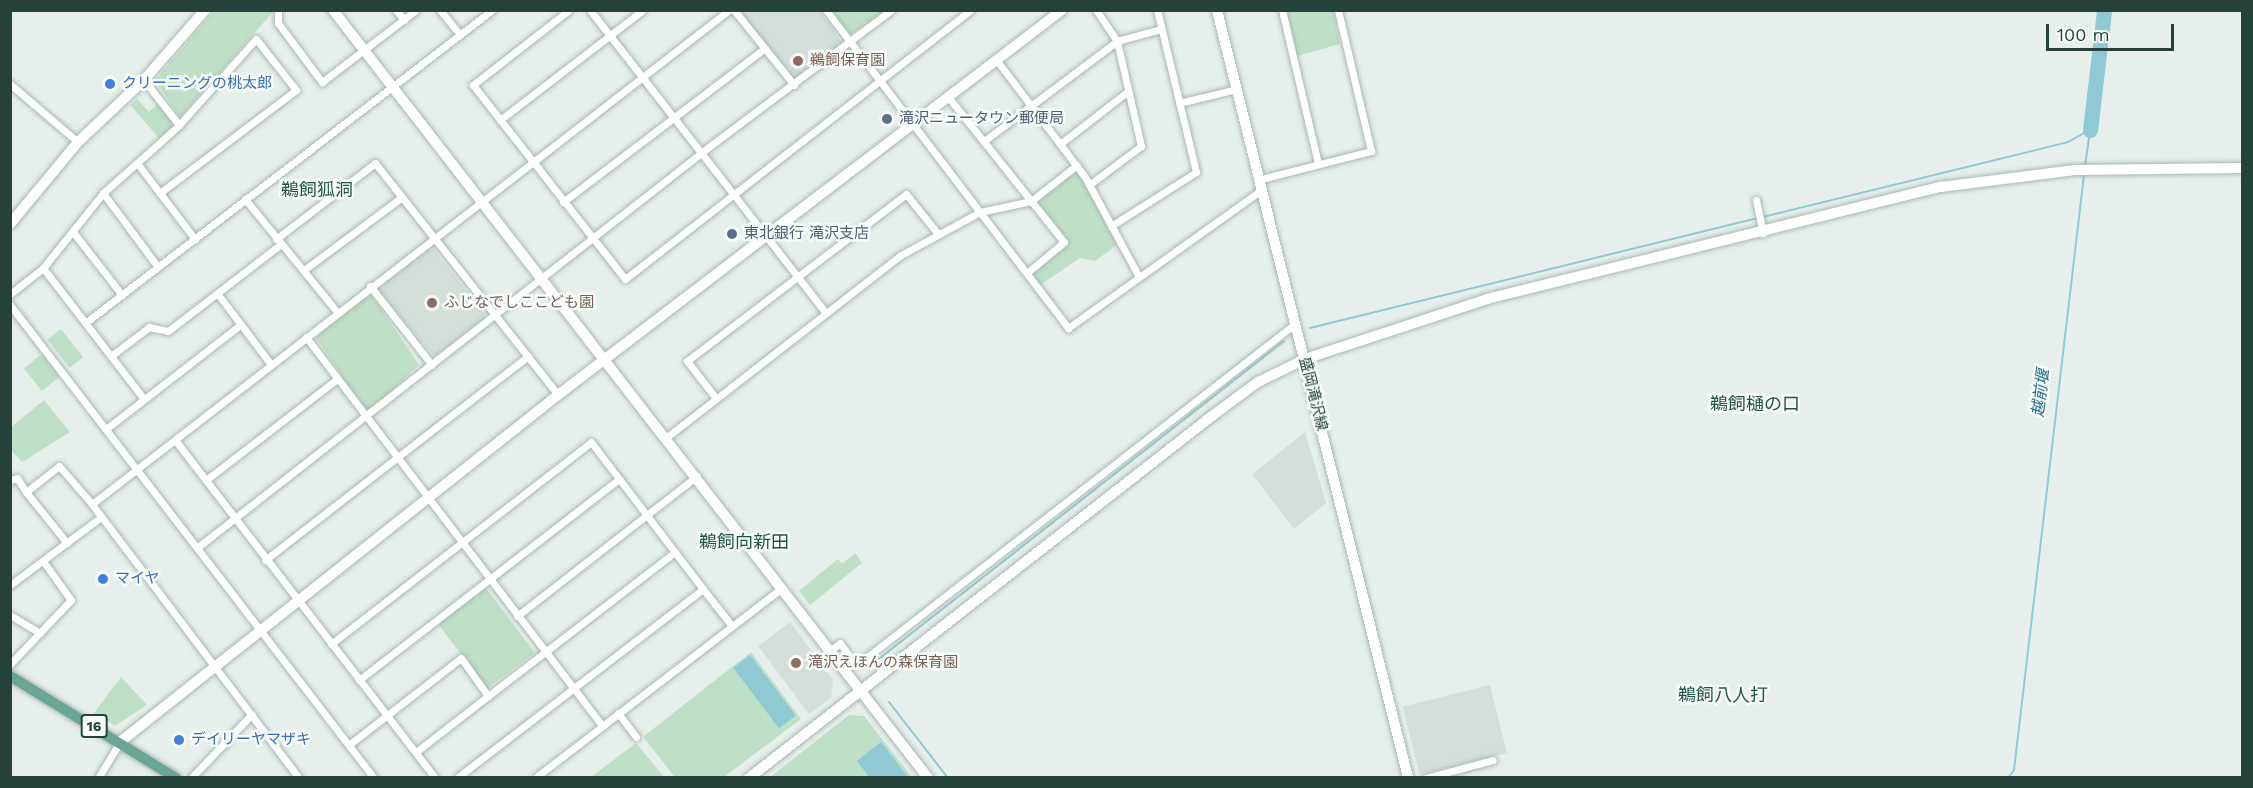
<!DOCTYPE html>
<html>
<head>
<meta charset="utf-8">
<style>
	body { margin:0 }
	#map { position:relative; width:2253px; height:788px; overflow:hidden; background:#e6efeb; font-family:"Work Sans","Noto Sans JP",sans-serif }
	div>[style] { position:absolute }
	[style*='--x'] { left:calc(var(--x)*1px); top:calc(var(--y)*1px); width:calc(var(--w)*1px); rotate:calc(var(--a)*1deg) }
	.built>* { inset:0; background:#d4dfda; transform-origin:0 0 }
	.green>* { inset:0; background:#bfe0c8; transform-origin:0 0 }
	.water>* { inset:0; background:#8ec9d4; transform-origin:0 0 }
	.stream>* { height:2px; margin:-1px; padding:0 1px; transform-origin:1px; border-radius:1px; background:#8ec9d4 }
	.river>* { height:15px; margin:-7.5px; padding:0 7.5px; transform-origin:7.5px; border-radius:7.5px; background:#8ec9d4 }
	.roads { filter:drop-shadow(0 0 2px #a8b8b2) drop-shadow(0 0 2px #a8b8b2) }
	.street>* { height:7px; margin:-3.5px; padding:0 3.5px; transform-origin:3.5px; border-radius:3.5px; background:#fff }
	.secondary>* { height:10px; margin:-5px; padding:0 5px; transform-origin:5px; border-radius:5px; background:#fff }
	.primary>* { height:10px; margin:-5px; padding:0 5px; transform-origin:5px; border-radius:5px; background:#6aa596 }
	.dots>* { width:16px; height:16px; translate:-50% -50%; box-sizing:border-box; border:3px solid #f7fbf9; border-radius:50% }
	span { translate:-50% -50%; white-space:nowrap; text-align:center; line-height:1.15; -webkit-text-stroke:5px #f7fbf9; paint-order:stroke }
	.shield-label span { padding:2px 4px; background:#f7fbf9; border:2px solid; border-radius:4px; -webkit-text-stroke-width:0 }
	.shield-label { font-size:14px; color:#24423a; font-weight:700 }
	.education-label { font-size:15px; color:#785e54 }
	.left { translate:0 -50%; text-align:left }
	.shop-label { font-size:15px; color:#366cbe }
	.service-label { font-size:15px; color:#4e5e75 }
	.street-label { font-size:15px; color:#24423a }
	.water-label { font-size:16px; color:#1c6f80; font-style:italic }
	.quarter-label { font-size:18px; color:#1f5548 }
	.frame { position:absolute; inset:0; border:12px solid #24423a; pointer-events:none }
	.scale { position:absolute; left:2046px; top:24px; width:128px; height:27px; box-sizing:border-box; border:3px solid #24423a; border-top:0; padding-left:8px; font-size:18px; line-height:21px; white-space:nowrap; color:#24423a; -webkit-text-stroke:4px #f7fbf9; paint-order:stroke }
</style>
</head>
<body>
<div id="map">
	<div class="built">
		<i style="clip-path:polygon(743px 11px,820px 11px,842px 43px,793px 80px,742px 16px)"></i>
		<i style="clip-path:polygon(428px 250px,434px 250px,485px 314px,484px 318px,435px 357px,380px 293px,379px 286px)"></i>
		<i style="clip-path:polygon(1305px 432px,1326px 503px,1294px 529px,1252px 474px)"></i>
		<i style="clip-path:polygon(790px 622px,833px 679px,831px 698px,809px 714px,758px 646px)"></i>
		<i style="left:1490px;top:685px;width:70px;height:90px;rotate:76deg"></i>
	</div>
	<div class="green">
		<i style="clip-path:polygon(215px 10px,274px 11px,180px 117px,155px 80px)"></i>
		<i style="clip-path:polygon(830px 11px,886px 11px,849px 35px)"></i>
		<i style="clip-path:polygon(1287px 11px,1333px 11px,1340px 44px,1297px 56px)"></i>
		<i style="clip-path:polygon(137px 99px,149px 112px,158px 103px,174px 125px,159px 138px,130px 105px)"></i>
		<i style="clip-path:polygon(1076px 168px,1117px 245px,1095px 261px,1080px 258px,1040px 285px,1031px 272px,1066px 242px,1034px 202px)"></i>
		<i style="clip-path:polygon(365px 295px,373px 297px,419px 365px,373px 408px,365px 410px,317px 339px,319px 333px)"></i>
		<i style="left:61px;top:329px;width:36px;height:17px;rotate:52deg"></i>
		<i style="left:42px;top:354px;width:29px;height:23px;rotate:52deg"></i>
		<i style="clip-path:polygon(44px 400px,70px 432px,22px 462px,11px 450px,11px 427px)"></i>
		<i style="clip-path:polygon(855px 553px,862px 563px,810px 605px,799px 591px,838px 559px,842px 564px)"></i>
		<i style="left:486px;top:588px;width:81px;height:60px;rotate:53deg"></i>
		<i style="clip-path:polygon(751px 652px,801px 719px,724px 777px,675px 777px,643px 737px)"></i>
		<i style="clip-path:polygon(121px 677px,147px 705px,115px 726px,94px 713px)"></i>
		<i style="clip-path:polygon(849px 715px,864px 716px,912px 777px,769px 778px)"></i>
		<i style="clip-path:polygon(636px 743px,664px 777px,591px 777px)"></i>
	</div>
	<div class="water">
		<i style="left:750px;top:655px;width:76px;height:21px;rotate:53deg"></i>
		<i style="clip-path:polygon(881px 742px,908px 777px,869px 777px,857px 761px)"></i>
	</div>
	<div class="stream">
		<i style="--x:2085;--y:166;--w:36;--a:-82"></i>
		<i style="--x:1763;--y:217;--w:314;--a:-13.8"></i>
		<i style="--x:2068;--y:142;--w:25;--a:-29"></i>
		<i style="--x:1310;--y:328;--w:460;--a:-13.8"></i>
		<i style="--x:875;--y:662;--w:520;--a:-38.13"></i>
		<i style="--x:889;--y:702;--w:96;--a:52.2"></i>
		<i style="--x:2008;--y:778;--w:10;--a:-53"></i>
		<i style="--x:2014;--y:770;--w:599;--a:-83.29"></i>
	</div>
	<div class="river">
		<i style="--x:2090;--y:130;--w:121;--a:-83.3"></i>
	</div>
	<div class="roads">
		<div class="street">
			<i style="--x:278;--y:10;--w:13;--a:90"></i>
			<i style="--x:278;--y:23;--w:74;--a:53.3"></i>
			<i style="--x:322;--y:82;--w:118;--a:-37.5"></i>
			<i style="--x:396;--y:10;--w:13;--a:51"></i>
			<i style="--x:440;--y:10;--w:32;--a:51"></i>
			<i style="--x:569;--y:10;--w:122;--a:142"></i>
			<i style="--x:473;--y:85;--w:246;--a:51.9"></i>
			<i style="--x:625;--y:279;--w:438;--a:-37.9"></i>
			<i style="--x:590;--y:10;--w:384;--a:52.1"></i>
			<i style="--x:734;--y:10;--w:96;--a:51.3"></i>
			<i style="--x:826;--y:10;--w:400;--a:52.7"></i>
			<i style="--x:1068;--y:328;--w:239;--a:-35.5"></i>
			<i style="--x:1282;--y:10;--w:158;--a:76.8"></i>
			<i style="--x:998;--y:62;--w:144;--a:52.9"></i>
			<i style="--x:1085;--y:177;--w:111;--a:61.6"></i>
			<i style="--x:144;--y:80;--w:57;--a:52.1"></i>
			<i style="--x:10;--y:84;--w:89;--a:40.5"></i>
			<i style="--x:949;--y:98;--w:184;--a:51.4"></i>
			<i style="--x:1064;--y:242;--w:47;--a:140.2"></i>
			<i style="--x:1179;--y:103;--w:60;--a:-13.6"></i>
			<i style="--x:500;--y:120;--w:180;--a:-37.6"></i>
			<i style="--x:984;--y:141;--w:166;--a:-36.9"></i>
			<i style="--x:1117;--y:41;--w:46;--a:-15.3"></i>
			<i style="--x:1060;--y:144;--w:86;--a:-37.9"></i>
			<i style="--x:137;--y:163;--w:57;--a:-42.1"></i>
			<i style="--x:179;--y:125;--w:115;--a:-48.2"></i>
			<i style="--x:256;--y:39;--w:65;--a:51.9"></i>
			<i style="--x:296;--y:90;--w:171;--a:142.9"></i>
			<i style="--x:1261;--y:179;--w:114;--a:-14.3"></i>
			<i style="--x:1371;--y:151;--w:145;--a:-103.2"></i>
			<i style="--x:1089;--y:185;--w:65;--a:-36.9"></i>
			<i style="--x:1141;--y:146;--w:108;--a:-102.9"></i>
			<i style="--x:1117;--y:41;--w:37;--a:-124"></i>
			<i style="--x:103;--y:193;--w:92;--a:53.4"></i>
			<i style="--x:245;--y:199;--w:146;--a:50.8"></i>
			<i style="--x:1756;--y:200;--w:34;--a:78"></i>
			<i style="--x:563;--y:202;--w:254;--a:-37.3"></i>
			<i style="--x:1111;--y:226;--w:101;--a:-32.4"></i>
			<i style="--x:1196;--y:172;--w:167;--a:-103.5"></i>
			<i style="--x:73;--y:232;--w:80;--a:52.1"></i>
			<i style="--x:276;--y:239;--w:125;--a:-37.5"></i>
			<i style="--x:375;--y:163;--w:295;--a:51.7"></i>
			<i style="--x:43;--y:268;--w:165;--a:52.4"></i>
			<i style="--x:304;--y:270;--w:122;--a:-36.7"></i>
			<i style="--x:370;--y:286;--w:100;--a:51.9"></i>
			<i style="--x:217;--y:293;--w:88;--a:52.9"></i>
			<i style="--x:10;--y:294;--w:42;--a:-38.2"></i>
			<i style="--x:43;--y:268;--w:96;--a:-51.3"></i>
			<i style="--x:103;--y:193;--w:45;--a:-41.4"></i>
			<i style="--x:137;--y:163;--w:96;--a:52.7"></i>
			<i style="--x:10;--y:305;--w:597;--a:52.42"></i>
			<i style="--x:85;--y:323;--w:513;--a:-37.56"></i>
			<i style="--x:306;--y:337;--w:489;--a:52.7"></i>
			<i style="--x:111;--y:356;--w:48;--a:-37.3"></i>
			<i style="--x:149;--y:327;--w:19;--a:12"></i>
			<i style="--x:168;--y:331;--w:143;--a:-37.6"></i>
			<i style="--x:715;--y:397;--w:46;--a:-127.9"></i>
			<i style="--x:687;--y:361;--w:275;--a:-37.3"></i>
			<i style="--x:906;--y:194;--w:51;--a:51.3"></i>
			<i style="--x:106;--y:429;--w:170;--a:-37.8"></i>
			<i style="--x:667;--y:437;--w:296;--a:-37.9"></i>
			<i style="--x:901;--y:255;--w:90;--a:-28.6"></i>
			<i style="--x:980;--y:212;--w:52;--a:-12.2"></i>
			<i style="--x:1031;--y:201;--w:58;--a:-38"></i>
			<i style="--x:175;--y:440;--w:426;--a:52.4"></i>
			<i style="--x:10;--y:480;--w:7;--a:-16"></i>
			<i style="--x:17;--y:478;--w:17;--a:57"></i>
			<i style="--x:206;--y:480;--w:165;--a:-37.6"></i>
			<i style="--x:67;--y:543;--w:65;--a:-128.8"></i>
			<i style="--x:26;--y:492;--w:42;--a:-38.2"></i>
			<i style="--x:59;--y:466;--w:50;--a:49"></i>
			<i style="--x:198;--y:547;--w:650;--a:-38.07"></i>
			<i style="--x:710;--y:146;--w:226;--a:-36.9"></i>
			<i style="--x:265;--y:560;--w:333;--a:-37.8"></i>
			<i style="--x:10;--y:585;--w:114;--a:-36.8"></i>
			<i style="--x:703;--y:589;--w:47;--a:51.9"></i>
			<i style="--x:10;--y:615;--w:35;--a:31"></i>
			<i style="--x:517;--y:616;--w:228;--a:-37.9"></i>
			<i style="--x:331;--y:644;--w:329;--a:-37.8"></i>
			<i style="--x:591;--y:442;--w:185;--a:52.7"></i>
			<i style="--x:703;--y:589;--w:310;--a:142.5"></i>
			<i style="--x:831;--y:650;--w:11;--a:-38"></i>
			<i style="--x:840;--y:643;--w:22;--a:54"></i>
			<i style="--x:853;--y:661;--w:9;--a:0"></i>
			<i style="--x:862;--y:661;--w:550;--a:-37.91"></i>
			<i style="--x:10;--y:664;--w:88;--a:-46.4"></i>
			<i style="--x:71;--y:600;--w:48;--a:-125.7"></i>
			<i style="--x:359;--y:680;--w:329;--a:-37.7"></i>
			<i style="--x:618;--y:713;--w:30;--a:53"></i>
			<i style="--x:350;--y:744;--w:140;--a:-37.8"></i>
			<i style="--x:461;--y:658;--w:47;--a:54.6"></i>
			<i style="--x:488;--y:696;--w:236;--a:-37.6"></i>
			<i style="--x:416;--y:752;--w:91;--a:-37.9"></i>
			<i style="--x:98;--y:778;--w:42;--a:-58.6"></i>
			<i style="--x:191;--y:778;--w:88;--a:-46.4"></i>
			<i style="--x:299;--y:778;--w:343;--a:-127.1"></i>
			<i style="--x:92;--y:504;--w:806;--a:-37.79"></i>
			<i style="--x:535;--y:778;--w:312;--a:-37.6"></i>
			<i style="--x:1426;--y:778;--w:69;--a:-15"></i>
		</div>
		<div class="secondary">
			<i style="--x:333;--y:10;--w:972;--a:52.23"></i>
			<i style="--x:1217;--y:10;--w:791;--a:76.03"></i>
			<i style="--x:10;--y:224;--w:107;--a:-50.3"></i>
			<i style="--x:78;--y:142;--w:91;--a:-43.2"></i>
			<i style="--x:144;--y:80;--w:93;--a:-48.9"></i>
			<i style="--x:120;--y:742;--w:559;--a:-38.39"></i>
			<i style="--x:558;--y:395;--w:634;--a:-37.38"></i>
			<i style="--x:749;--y:778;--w:588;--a:-38.02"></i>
			<i style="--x:1212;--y:416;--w:57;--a:-36.5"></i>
			<i style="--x:1258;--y:382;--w:52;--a:-26.1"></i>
			<i style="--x:1305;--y:359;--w:192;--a:-18.2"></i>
			<i style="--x:1487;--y:299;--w:468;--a:-13.9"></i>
			<i style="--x:1941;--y:187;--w:135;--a:-7.2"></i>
			<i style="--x:2075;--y:170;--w:167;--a:-0.7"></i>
		</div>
		<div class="primary">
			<i style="--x:10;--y:676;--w:195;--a:31.6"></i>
		</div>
	</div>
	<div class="dots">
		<i style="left:798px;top:61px;background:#8d6e63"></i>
		<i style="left:110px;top:84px;background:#3f7fe0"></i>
		<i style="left:887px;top:119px;background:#5c6f8a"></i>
		<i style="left:732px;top:234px;background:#5c6f8a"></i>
		<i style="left:432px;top:303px;background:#8d6e63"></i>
		<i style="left:103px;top:579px;background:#3f7fe0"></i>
		<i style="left:796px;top:663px;background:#8d6e63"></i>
		<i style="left:179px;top:740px;background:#3f7fe0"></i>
	</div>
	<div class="shield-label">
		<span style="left:94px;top:726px">16</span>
	</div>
	<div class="education-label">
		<span class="left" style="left:810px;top:61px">鵜飼保育園</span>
		<span class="left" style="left:444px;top:303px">ふじなでしここども園</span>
		<span class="left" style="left:808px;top:663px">滝沢えほんの森保育園</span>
	</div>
	<div class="shop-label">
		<span class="left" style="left:122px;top:84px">クリーニングの桃太郎</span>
		<span class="left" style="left:115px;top:579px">マイヤ</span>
		<span class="left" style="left:191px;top:740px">デイリーヤマザキ</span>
	</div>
	<div class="service-label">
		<span class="left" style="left:899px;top:119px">滝沢ニュータウン郵便局</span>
		<span class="left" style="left:744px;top:234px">東北銀行 滝沢支店</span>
	</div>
	<div class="street-label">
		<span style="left:1313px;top:394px;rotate:76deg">盛岡滝沢線</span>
	</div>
	<div class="water-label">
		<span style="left:2041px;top:393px;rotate:-83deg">越前堰</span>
	</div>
	<div class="quarter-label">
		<span style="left:317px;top:190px">鵜飼狐洞</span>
		<span style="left:1755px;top:404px">鵜飼樋の口</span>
		<span style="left:744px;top:542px">鵜飼向新田</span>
		<span style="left:1723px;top:695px">鵜飼八人打</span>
	</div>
	<div class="frame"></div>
	<div class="scale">100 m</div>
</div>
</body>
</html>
